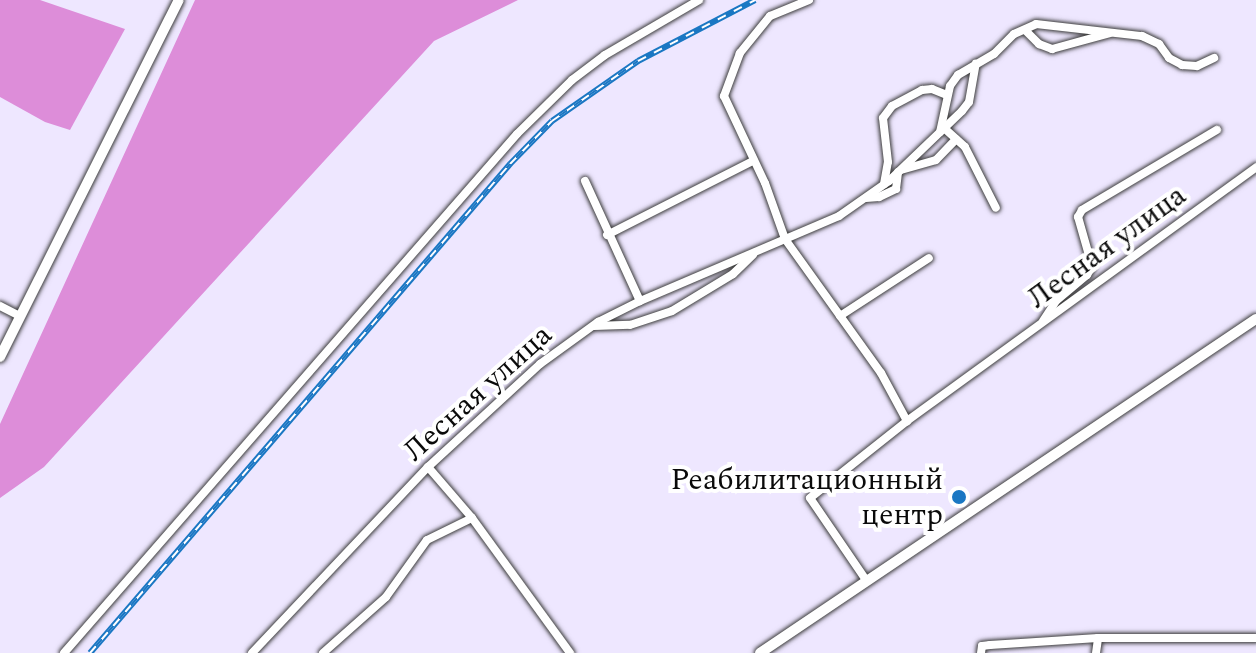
<!DOCTYPE html>
<html>
<head>
<meta charset="utf-8">
<style>
	body { margin:0 }
	#map { position:relative; width:1256px; height:653px; overflow:hidden; background:#eee7ff; font-family:Spectral,serif }
	div>[style] { position:absolute }
	[style*='--x'] { left:calc(var(--x)*1px); top:calc(var(--y)*1px); width:calc(var(--w)*1px); rotate:calc(var(--a)*1deg) }
	.forest>* { inset:0; background:#dd8dd9 }
	.roads { filter:drop-shadow(0 0 2px #3d3d3d) drop-shadow(0 0 2px #3d3d3d) }
	.minor>* { height:8px; margin:-4px; padding:0 4px; transform-origin:4px; border-radius:4px; background:#fff }
	.tertiary>* { height:10px; margin:-5px; padding:0 5px; transform-origin:5px; border-radius:5px; background:#fff }
	.rail>* { height:6px; margin-top:-3px; transform-origin:0; background:repeating-linear-gradient(90deg,#fff 0 9px,#1a77c3 0 18px); box-sizing:border-box; border-block:2px solid #1a77c3 }
	.dots>* { width:22px; height:22px; translate:-50% -50%; box-sizing:border-box; border:4px solid #fff; border-radius:50% }
	span { translate:-50% -50%; white-space:nowrap; text-align:center; line-height:1.15; -webkit-text-stroke:8px #fff; paint-order:stroke }
	.street-label { font-size:30px; color:#0a0a0a }
	.poi-label { font-size:30px; color:#0a0a0a }
	.right { translate:-100% -50%; text-align:right }
</style>
</head>
<body>
<div id="map">
	<div class="forest">
		<i style="clip-path:polygon(0 0,40px 0,125px 29px,70px 130px,45px 122px,0 97px)"></i>
		<i style="clip-path:polygon(195px 0,518px 0,434px 41px,44px 467px,0 498px,0 424px)"></i>
	</div>
	<div class="roads">
		<div class="minor">
			<i style="--x:809;--y:0;--w:42;--a:157.7"></i>
			<i style="--x:770;--y:16;--w:48;--a:129"></i>
			<i style="--x:740;--y:53;--w:46;--a:110.4"></i>
			<i style="--x:724;--y:96;--w:96;--a:64.8"></i>
			<i style="--x:765;--y:183;--w:59;--a:70.3"></i>
			<i style="--x:785;--y:239;--w:165;--a:54.4"></i>
			<i style="--x:881;--y:373;--w:55;--a:61.6"></i>
			<i style="--x:1025;--y:30;--w:20;--a:45"></i>
			<i style="--x:1039;--y:44;--w:14;--a:21"></i>
			<i style="--x:1052;--y:49;--w:60;--a:-15.4"></i>
			<i style="--x:944;--y:128;--w:28;--a:42"></i>
			<i style="--x:965;--y:147;--w:68;--a:63.1"></i>
			<i style="--x:940;--y:132;--w:47;--a:-77.7"></i>
			<i style="--x:950;--y:86;--w:14;--a:-54"></i>
			<i style="--x:958;--y:75;--w:42;--a:-30.3"></i>
			<i style="--x:994;--y:54;--w:28;--a:-45"></i>
			<i style="--x:1014;--y:34;--w:24;--a:-24"></i>
			<i style="--x:1036;--y:24;--w:107;--a:6.5"></i>
			<i style="--x:1142;--y:36;--w:19;--a:25"></i>
			<i style="--x:1159;--y:44;--w:17;--a:54"></i>
			<i style="--x:1169;--y:58;--w:15;--a:28"></i>
			<i style="--x:1182;--y:65;--w:15;--a:4"></i>
			<i style="--x:1197;--y:66;--w:19;--a:-25"></i>
			<i style="--x:901;--y:170;--w:36;--a:-16"></i>
			<i style="--x:936;--y:160;--w:29;--a:-46"></i>
			<i style="--x:585;--y:181;--w:132;--a:65.4"></i>
			<i style="--x:884;--y:184;--w:22;--a:-80"></i>
			<i style="--x:888;--y:162;--w:44;--a:-96.5"></i>
			<i style="--x:883;--y:118;--w:15;--a:-53"></i>
			<i style="--x:892;--y:106;--w:34;--a:-28"></i>
			<i style="--x:922;--y:90;--w:10;--a:-6"></i>
			<i style="--x:932;--y:89;--w:16;--a:22"></i>
			<i style="--x:866;--y:198;--w:13;--a:-4"></i>
			<i style="--x:879;--y:197;--w:19;--a:-25"></i>
			<i style="--x:896;--y:189;--w:17;--a:-83"></i>
			<i style="--x:607;--y:235;--w:164;--a:-26.9"></i>
			<i style="--x:0;--y:306;--w:22;--a:27"></i>
			<i style="--x:840;--y:316;--w:106;--a:-33.1"></i>
			<i style="--x:1043;--y:321;--w:24;--a:-57"></i>
			<i style="--x:1056;--y:301;--w:40;--a:-40"></i>
			<i style="--x:1087;--y:275;--w:10;--a:-61"></i>
			<i style="--x:1092;--y:266;--w:51;--a:-105.9"></i>
			<i style="--x:1078;--y:217;--w:8;--a:-60"></i>
			<i style="--x:1082;--y:210;--w:157;--a:-30.7"></i>
			<i style="--x:594;--y:326;--w:36;--a:-2"></i>
			<i style="--x:630;--y:325;--w:44;--a:-18.4"></i>
			<i style="--x:672;--y:311;--w:71;--a:-31.2"></i>
			<i style="--x:733;--y:274;--w:28;--a:-44"></i>
			<i style="--x:428;--y:467;--w:67;--a:49.2"></i>
			<i style="--x:472;--y:518;--w:167;--a:54"></i>
			<i style="--x:866;--y:580;--w:99;--a:-124.3"></i>
			<i style="--x:810;--y:498;--w:124;--a:-38.4"></i>
			<i style="--x:907;--y:421;--w:432;--a:-36"></i>
			<i style="--x:64;--y:653;--w:689;--a:-48.88"></i>
			<i style="--x:517;--y:134;--w:77;--a:-44.5"></i>
			<i style="--x:572;--y:80;--w:41;--a:-37.1"></i>
			<i style="--x:605;--y:55;--w:109;--a:-30.3"></i>
			<i style="--x:252;--y:653;--w:256;--a:-46.6"></i>
			<i style="--x:428;--y:467;--w:152;--a:-42.6"></i>
			<i style="--x:540;--y:364;--w:72;--a:-35.9"></i>
			<i style="--x:598;--y:322;--w:47;--a:-26.6"></i>
			<i style="--x:640;--y:301;--w:216;--a:-23.1"></i>
			<i style="--x:839;--y:216;--w:61;--a:-35"></i>
			<i style="--x:889;--y:181;--w:101;--a:-43.8"></i>
			<i style="--x:962;--y:111;--w:11;--a:-52"></i>
			<i style="--x:969;--y:102;--w:39;--a:-80"></i>
			<i style="--x:323;--y:653;--w:84;--a:-41.6"></i>
			<i style="--x:386;--y:597;--w:70;--a:-54.3"></i>
			<i style="--x:427;--y:540;--w:50;--a:-26.1"></i>
			<i style="--x:981;--y:653;--w:7;--a:-82"></i>
			<i style="--x:982;--y:646;--w:8;--a:-7"></i>
			<i style="--x:990;--y:645;--w:108;--a:-3.7"></i>
			<i style="--x:1096;--y:653;--w:15;--a:-82"></i>
			<i style="--x:1098;--y:638;--w:158;--a:0"></i>
		</div>
		<div class="tertiary">
			<i style="--x:0;--y:357;--w:399;--a:-63.4"></i>
			<i style="--x:760;--y:653;--w:598;--a:-33.96"></i>
		</div>
	</div>
	<div class="rail">
		<i style="--x:90;--y:653;--w:645;--a:-49.34"></i>
		<i style="--x:510;--y:164;--w:60;--a:-45.7"></i>
		<i style="--x:552;--y:121;--w:105;--a:-34.9"></i>
		<i style="--x:638;--y:61;--w:132;--a:-27.5"></i>
	</div>
	<div class="dots">
		<i style="left:959px;top:497px;background:#1a77c3"></i>
	</div>
	<div class="street-label">
		<span style="left:1107px;top:247px;rotate:-36deg">Лесная улица</span>
		<span style="left:478px;top:393px;rotate:-42deg">Лесная улица</span>
	</div>
	<div class="poi-label">
		<span class="right" style="left:943px;top:497px">Реабилитационный<br>центр</span>
	</div>
</div>
</body>
</html>
